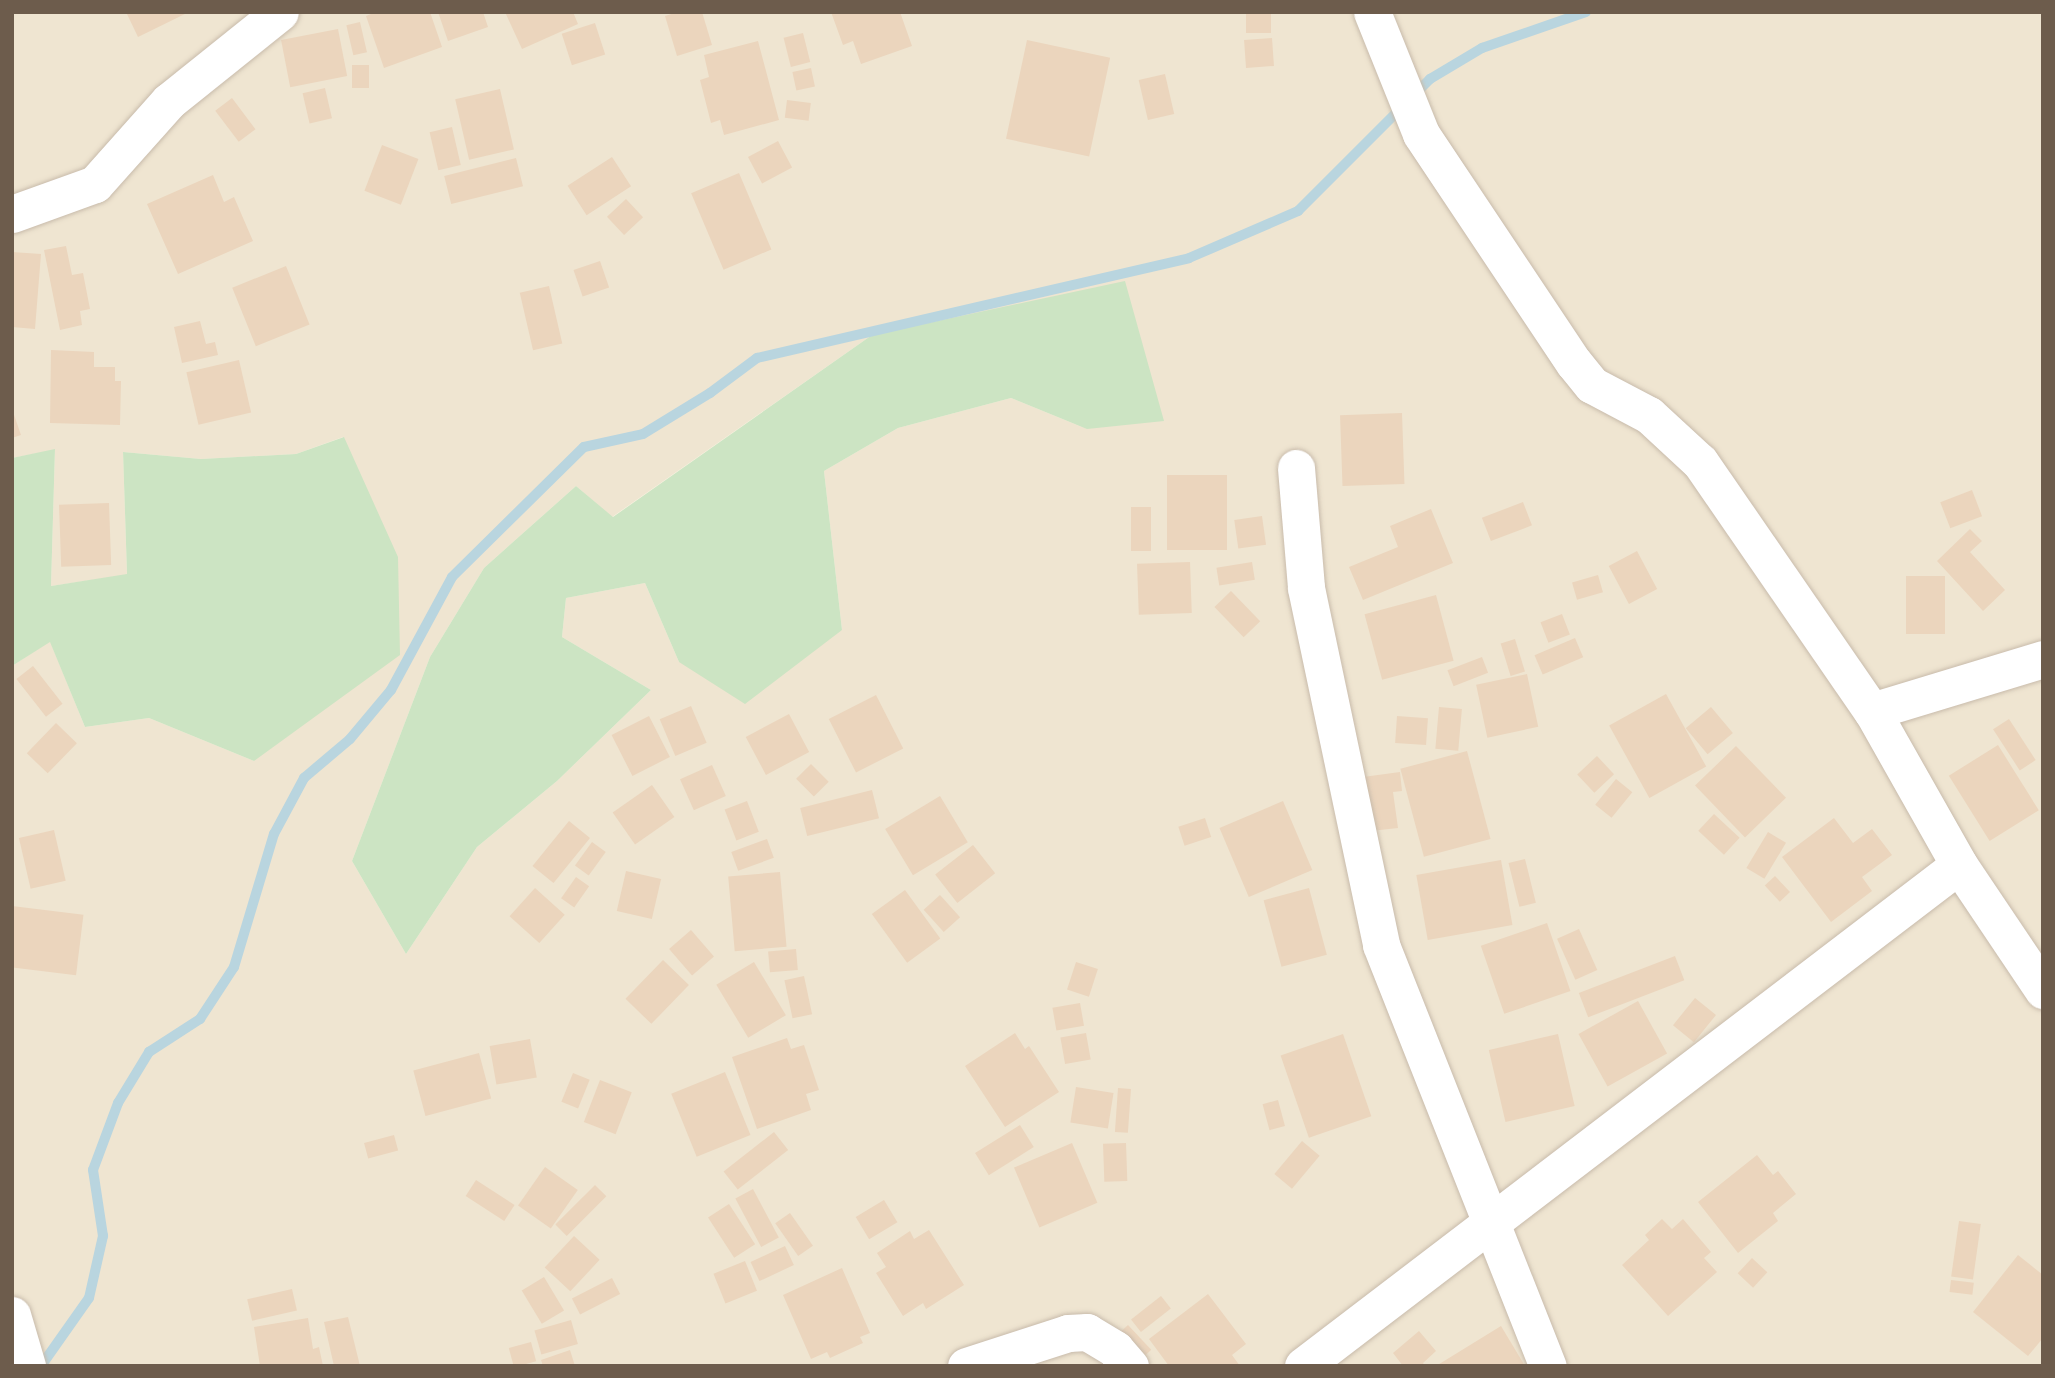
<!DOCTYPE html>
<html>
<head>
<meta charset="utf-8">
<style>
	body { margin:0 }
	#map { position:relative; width:2055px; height:1378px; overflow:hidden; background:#f9f3e2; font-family:"DejaVu Sans",sans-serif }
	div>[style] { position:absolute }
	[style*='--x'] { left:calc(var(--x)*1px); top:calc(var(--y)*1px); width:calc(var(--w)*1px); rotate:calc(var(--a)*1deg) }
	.residential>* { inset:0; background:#efe5d1 }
	.green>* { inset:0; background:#cce4c3 }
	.stream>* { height:10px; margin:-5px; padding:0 5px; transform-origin:5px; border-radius:5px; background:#b9d5df }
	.building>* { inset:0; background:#ebd5bd; transform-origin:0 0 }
	.roads { filter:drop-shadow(0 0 2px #c8bbab) drop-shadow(0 0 2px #c8bbab) }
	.minor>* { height:37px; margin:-18.5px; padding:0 18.5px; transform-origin:18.5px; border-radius:18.5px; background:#fff }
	span { translate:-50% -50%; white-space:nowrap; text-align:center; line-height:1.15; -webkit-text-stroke:5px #fcf7e7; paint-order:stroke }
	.frame { position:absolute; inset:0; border:14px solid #6d5c4c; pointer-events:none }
</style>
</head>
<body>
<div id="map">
	<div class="residential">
		<i style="clip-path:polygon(evenodd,12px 12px,2043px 12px,2043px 1366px,12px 1366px,12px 666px,50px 641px,85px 727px,149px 718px,254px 761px,343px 437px,296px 454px,201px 459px,123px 452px,127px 575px,51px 586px,55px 450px,12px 458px,12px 12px,872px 335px,1087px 429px,1011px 398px,898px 428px,824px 471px,842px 630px,679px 662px,645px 583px,566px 598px,562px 637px,651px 690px,557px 781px,477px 847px,406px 954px,352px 861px,430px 657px,484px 568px,576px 486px,612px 517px,872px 335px)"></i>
	</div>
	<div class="green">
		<i style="clip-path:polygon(1125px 281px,1164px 421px,1087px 429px,1011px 398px,898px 428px,824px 471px,842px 630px,745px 704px,679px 662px,645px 583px,566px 598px,562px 637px,651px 690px,557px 781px,477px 847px,406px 954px,352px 861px,430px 657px,484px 568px,576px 486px,613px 517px,872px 335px)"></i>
		<i style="clip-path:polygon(344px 437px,398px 557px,400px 655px,254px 761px,149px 718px,85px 727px,50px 642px,12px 666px,12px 458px,55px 449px,51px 586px,127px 574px,123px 452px,201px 459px,296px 454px)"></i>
	</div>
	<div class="stream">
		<i style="--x:41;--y:1366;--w:83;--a:-54.8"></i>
		<i style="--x:89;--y:1298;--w:64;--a:-77.3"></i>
		<i style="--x:103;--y:1236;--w:67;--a:-98.6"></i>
		<i style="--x:93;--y:1170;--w:72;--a:-69.5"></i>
		<i style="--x:118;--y:1103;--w:60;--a:-58.7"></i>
		<i style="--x:149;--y:1052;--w:61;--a:-32.9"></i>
		<i style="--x:200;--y:1019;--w:62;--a:-56.8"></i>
		<i style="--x:234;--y:967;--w:139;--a:-73.3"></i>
		<i style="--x:274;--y:834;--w:64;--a:-61.8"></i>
		<i style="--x:304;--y:778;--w:60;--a:-40.3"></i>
		<i style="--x:350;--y:739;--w:64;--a:-50.1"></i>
		<i style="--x:391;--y:690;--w:128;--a:-61.6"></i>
		<i style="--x:452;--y:577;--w:185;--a:-44.6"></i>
		<i style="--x:584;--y:447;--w:60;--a:-12.4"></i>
		<i style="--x:643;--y:434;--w:79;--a:-31.5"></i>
		<i style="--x:710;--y:393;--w:59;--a:-36.7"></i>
		<i style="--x:757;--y:358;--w:443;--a:-13"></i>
		<i style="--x:1189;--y:258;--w:119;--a:-23.3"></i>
		<i style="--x:1298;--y:211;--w:187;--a:-45"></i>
		<i style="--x:1430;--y:79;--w:61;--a:-30.8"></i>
		<i style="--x:1482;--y:48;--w:110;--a:-19.1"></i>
	</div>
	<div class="building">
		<i style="clip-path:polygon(126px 12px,189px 12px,138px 37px)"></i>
		<i style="clip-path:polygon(376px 12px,430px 12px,442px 47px,384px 68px,366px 16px)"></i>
		<i style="clip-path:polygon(438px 12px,483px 12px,488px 27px,448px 41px)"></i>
		<i style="clip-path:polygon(505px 12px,573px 12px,578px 24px,522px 49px)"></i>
		<i style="clip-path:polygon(678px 12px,702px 12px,712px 45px,677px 56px,665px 16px)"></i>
		<i style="clip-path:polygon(831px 12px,900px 12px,912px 46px,861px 64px,853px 41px,843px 45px)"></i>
		<i style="left:1246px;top:12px;width:25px;height:21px"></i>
		<i style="left:360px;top:22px;width:31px;height:14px;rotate:77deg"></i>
		<i style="left:595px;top:23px;width:33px;height:35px;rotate:72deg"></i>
		<i style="left:338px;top:29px;width:48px;height:58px;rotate:79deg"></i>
		<i style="left:803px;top:33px;width:30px;height:20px;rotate:76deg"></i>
		<i style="left:1272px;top:38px;width:28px;height:28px;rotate:86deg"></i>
		<i style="left:1027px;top:40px;width:85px;height:101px;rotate:12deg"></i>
		<i style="clip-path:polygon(758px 41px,779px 120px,724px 135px,720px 120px,711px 123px,700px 80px,709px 77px,704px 55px)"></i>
		<i style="left:352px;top:65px;width:17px;height:23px"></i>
		<i style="left:811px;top:68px;width:19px;height:19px;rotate:78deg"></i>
		<i style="left:1165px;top:74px;width:41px;height:27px;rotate:77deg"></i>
		<i style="left:325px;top:88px;width:31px;height:23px;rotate:77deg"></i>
		<i style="left:500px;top:89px;width:62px;height:46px;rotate:77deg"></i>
		<i style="left:232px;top:98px;width:39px;height:21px;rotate:53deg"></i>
		<i style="left:787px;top:100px;width:24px;height:18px;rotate:7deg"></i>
		<i style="left:452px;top:127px;width:39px;height:23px;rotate:77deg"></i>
		<i style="left:778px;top:141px;width:30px;height:34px;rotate:62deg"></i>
		<i style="left:382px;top:145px;width:39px;height:49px;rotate:21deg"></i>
		<i style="left:612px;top:157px;width:35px;height:53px;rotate:57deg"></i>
		<i style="left:516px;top:158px;width:29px;height:74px;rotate:76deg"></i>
		<i style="left:739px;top:173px;width:83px;height:52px;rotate:67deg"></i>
		<i style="clip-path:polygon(213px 175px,224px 202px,234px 197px,253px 241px,178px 274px,147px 204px)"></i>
		<i style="left:626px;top:199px;width:25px;height:26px;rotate:47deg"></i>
		<i style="clip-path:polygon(66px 246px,72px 275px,83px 273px,90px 309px,80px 311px,82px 325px,60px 330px,44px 250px)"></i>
		<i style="clip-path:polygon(12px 252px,41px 254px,35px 329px,12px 327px)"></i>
		<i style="left:600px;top:261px;width:28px;height:28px;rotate:71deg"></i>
		<i style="left:286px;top:266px;width:63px;height:58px;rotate:68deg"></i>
		<i style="left:549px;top:286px;width:59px;height:30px;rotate:77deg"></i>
		<i style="clip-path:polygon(200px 321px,206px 344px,215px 342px,218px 355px,182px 363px,174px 327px)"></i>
		<i style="clip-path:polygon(51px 350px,94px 352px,94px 367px,115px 367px,115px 381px,121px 381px,120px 425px,50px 423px)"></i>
		<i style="left:239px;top:360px;width:54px;height:54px;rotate:77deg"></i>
		<i style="clip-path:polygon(12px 409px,21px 435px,12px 438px)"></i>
		<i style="left:1402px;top:413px;width:71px;height:62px;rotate:88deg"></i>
		<i style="left:1167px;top:475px;width:60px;height:75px"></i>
		<i style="left:1972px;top:490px;width:28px;height:34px;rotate:69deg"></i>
		<i style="left:1523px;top:502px;width:25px;height:44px;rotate:69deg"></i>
		<i style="left:109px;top:503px;width:62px;height:50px;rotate:88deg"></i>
		<i style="left:1131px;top:507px;width:20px;height:44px"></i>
		<i style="clip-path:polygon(1431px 509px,1453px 563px,1363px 600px,1349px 567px,1398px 547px,1390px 526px)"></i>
		<i style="left:1262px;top:516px;width:29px;height:28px;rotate:82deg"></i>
		<i style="clip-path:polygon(1970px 529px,1982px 541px,1970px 552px,2005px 590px,1983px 611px,1937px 561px)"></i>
		<i style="left:1637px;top:551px;width:43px;height:32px;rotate:62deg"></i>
		<i style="left:1190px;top:562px;width:51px;height:53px;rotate:88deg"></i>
		<i style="left:1252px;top:562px;width:18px;height:36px;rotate:81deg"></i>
		<i style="left:1598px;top:575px;width:18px;height:27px;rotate:74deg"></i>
		<i style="left:1906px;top:576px;width:39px;height:58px"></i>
		<i style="left:1231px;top:591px;width:42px;height:23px;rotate:46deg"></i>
		<i style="left:1436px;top:595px;width:68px;height:74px;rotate:75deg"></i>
		<i style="left:1562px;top:614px;width:22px;height:23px;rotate:69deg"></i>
		<i style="left:1575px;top:638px;width:21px;height:44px;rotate:67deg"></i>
		<i style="left:1515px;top:639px;width:34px;height:15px;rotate:73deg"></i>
		<i style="left:1482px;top:657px;width:17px;height:37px;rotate:69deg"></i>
		<i style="left:33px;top:666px;width:48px;height:21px;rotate:52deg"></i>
		<i style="left:1527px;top:674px;width:54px;height:52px;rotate:78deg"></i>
		<i style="left:1666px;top:694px;width:83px;height:65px;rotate:61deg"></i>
		<i style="left:876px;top:695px;width:60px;height:53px;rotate:63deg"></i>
		<i style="left:691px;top:706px;width:40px;height:34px;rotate:67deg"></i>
		<i style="left:1439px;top:707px;width:23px;height:42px;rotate:5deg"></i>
		<i style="left:1711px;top:707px;width:34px;height:33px;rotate:50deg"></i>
		<i style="left:789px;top:714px;width:43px;height:49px;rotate:62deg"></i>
		<i style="left:649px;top:716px;width:46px;height:42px;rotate:63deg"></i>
		<i style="left:1397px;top:716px;width:31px;height:27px;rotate:4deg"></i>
		<i style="left:2009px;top:719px;width:49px;height:19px;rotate:57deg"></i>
		<i style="left:56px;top:723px;width:29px;height:42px;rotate:44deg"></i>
		<i style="left:1998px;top:745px;width:77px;height:58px;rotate:58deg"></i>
		<i style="left:1736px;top:746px;width:72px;height:57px;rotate:46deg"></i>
		<i style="left:1467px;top:751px;width:91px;height:69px;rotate:75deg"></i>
		<i style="left:1597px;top:756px;width:25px;height:27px;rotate:47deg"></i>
		<i style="left:811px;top:764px;width:25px;height:21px;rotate:45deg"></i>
		<i style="left:712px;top:765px;width:34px;height:35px;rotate:66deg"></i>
		<i style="clip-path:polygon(1400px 772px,1402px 791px,1393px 792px,1398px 828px,1371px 831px,1363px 777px)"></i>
		<i style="left:1616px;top:779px;width:21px;height:33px;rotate:39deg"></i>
		<i style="left:652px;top:785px;width:39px;height:48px;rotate:55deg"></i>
		<i style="left:872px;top:790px;width:29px;height:74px;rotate:76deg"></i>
		<i style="left:940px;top:796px;width:54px;height:64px;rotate:59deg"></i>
		<i style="left:747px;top:801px;width:33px;height:24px;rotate:69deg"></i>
		<i style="left:1283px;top:801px;width:75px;height:69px;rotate:67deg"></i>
		<i style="left:1714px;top:814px;width:35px;height:23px;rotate:43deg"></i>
		<i style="left:1205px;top:818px;width:20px;height:28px;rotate:72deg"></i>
		<i style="clip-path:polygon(1834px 818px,1853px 843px,1872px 829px,1892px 855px,1862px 877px,1872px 891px,1831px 922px,1782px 857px)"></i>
		<i style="left:569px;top:821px;width:27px;height:58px;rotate:39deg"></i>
		<i style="left:54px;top:830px;width:52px;height:36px;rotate:77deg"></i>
		<i style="left:1768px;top:832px;width:21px;height:42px;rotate:31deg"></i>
		<i style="left:767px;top:839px;width:20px;height:38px;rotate:70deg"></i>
		<i style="left:592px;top:842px;width:17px;height:29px;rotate:36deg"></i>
		<i style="left:973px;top:845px;width:36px;height:48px;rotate:52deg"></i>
		<i style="left:1525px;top:859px;width:45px;height:17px;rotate:76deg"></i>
		<i style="left:1501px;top:860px;width:66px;height:86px;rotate:80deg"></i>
		<i style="left:626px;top:871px;width:36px;height:41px;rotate:13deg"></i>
		<i style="left:780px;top:872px;width:75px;height:52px;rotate:85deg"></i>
		<i style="left:1775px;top:876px;width:22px;height:14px;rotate:47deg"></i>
		<i style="left:576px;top:877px;width:16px;height:26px;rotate:35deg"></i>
		<i style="left:535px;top:888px;width:40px;height:38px;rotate:42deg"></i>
		<i style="left:1309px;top:888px;width:69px;height:47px;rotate:75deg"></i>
		<i style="left:905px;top:890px;width:60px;height:41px;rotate:54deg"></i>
		<i style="left:940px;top:895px;width:30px;height:22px;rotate:48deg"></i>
		<i style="left:12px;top:906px;width:72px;height:61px;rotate:7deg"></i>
		<i style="left:1547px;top:923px;width:72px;height:70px;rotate:71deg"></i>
		<i style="left:1579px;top:929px;width:45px;height:24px;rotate:66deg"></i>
		<i style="left:691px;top:930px;width:35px;height:29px;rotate:49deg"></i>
		<i style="left:796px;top:949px;width:21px;height:28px;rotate:85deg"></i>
		<i style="left:1675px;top:956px;width:26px;height:103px;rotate:69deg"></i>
		<i style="left:663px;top:960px;width:36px;height:54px;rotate:44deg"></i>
		<i style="left:754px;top:962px;width:62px;height:44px;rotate:59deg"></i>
		<i style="left:1076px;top:962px;width:23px;height:29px;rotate:18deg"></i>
		<i style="left:804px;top:976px;width:39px;height:20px;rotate:78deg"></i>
		<i style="left:1695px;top:998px;width:27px;height:35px;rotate:39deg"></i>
		<i style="left:1638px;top:1001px;width:60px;height:68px;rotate:61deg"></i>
		<i style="left:1080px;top:1003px;width:23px;height:28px;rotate:80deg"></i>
		<i style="clip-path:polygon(1015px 1033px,1025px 1049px,1029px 1046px,1059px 1092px,1005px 1127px,965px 1066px)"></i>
		<i style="left:1086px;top:1033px;width:27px;height:26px;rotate:80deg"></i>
		<i style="left:1343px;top:1034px;width:87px;height:66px;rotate:71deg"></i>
		<i style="left:1558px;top:1034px;width:74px;height:71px;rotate:77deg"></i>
		<i style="clip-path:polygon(787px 1038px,791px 1049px,804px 1045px,819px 1090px,806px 1094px,811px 1110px,757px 1129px,732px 1057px)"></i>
		<i style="left:530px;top:1039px;width:39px;height:41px;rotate:80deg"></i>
		<i style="left:479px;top:1053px;width:47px;height:68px;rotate:75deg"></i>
		<i style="left:725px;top:1072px;width:68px;height:58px;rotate:68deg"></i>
		<i style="left:573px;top:1073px;width:18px;height:31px;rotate:22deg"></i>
		<i style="left:600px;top:1080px;width:34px;height:45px;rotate:21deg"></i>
		<i style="left:1076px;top:1087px;width:38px;height:36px;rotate:9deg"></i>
		<i style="left:1118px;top:1088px;width:13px;height:44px;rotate:4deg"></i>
		<i style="left:1278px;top:1100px;width:27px;height:16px;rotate:75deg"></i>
		<i style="left:1020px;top:1125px;width:26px;height:53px;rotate:58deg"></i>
		<i style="left:774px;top:1132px;width:23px;height:64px;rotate:52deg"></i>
		<i style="left:394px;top:1135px;width:16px;height:31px;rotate:75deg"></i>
		<i style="left:1302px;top:1141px;width:23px;height:43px;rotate:40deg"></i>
		<i style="left:1072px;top:1143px;width:65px;height:63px;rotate:67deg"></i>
		<i style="left:1126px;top:1143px;width:38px;height:23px;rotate:88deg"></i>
		<i style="clip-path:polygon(1757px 1155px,1773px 1175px,1778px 1171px,1796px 1194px,1773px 1213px,1778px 1221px,1738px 1253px,1698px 1202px)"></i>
		<i style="left:545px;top:1167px;width:40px;height:47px;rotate:35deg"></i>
		<i style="left:476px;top:1180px;width:46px;height:19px;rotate:33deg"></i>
		<i style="left:595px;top:1185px;width:16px;height:56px;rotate:45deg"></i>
		<i style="left:753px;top:1189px;width:55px;height:20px;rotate:62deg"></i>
		<i style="left:884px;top:1200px;width:26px;height:33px;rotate:59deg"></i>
		<i style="left:729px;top:1204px;width:48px;height:25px;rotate:57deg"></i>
		<i style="left:790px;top:1213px;width:40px;height:18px;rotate:55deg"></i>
		<i style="clip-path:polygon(1662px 1219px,1672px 1229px,1683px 1219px,1711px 1252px,1704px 1258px,1717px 1272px,1668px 1316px,1622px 1265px,1649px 1240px,1645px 1235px)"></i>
		<i style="left:1959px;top:1221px;width:22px;height:56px;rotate:8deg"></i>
		<i style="clip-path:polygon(929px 1230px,964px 1285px,926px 1309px,923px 1303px,903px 1316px,876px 1273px,886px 1267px,877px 1253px,910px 1231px,914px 1239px)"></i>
		<i style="left:574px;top:1236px;width:35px;height:43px;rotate:43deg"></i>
		<i style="left:785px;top:1246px;width:21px;height:38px;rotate:65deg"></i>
		<i style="clip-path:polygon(2018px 1255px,2043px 1275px,2043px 1338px,2028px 1356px,1973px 1312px)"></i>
		<i style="left:1752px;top:1258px;width:21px;height:21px;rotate:43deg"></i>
		<i style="left:745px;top:1261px;width:32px;height:34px;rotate:68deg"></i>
		<i style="clip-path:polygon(842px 1268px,870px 1333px,860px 1337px,863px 1343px,830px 1358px,827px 1352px,811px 1359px,783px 1295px)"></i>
		<i style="left:544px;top:1277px;width:39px;height:26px;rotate:59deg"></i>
		<i style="left:612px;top:1278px;width:18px;height:45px;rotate:63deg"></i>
		<i style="left:1951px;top:1280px;width:23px;height:12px;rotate:7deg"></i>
		<i style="left:292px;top:1289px;width:22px;height:46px;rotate:77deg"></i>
		<i style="clip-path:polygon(1208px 1294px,1246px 1344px,1232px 1355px,1240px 1366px,1169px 1366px,1149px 1339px)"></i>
		<i style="left:1161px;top:1296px;width:16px;height:38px;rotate:52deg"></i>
		<i style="clip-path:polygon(348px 1317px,360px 1366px,334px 1366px,324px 1322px)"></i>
		<i style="clip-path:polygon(308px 1318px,313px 1349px,319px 1347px,323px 1366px,260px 1366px,254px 1327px)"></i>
		<i style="left:571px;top:1320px;width:25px;height:38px;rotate:74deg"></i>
		<i style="left:1128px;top:1325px;width:34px;height:18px;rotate:47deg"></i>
		<i style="clip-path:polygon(1501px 1326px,1525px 1366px,1436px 1366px)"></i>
		<i style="clip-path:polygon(1419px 1331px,1436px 1351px,1423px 1363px,1425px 1366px,1403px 1366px,1393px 1353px)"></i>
		<i style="left:531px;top:1342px;width:20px;height:23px;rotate:75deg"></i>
		<i style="clip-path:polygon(570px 1350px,575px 1366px,543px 1366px,541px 1360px)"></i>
	</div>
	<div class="roads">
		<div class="minor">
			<i style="--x:1372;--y:12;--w:131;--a:68.1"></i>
			<i style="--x:1421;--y:134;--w:275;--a:56.3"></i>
			<i style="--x:1574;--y:363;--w:28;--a:51"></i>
			<i style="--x:1592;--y:385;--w:64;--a:27.8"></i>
			<i style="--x:1649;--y:415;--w:69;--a:42.7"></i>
			<i style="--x:1700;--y:462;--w:303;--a:55.4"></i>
			<i style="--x:1872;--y:711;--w:177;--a:60.5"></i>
			<i style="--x:1959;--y:865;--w:151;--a:56.1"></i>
			<i style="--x:12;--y:214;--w:88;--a:-19.9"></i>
			<i style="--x:95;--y:184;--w:111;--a:-48.3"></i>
			<i style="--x:169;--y:101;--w:142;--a:-38.7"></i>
			<i style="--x:1296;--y:468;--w:120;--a:85.2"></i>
			<i style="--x:1306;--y:588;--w:365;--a:78.1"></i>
			<i style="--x:1381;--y:945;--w:453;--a:68.4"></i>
			<i style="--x:1872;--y:711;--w:179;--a:-16.9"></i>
			<i style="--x:12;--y:1315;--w:53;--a:73.6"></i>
			<i style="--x:966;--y:1366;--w:107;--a:-17.9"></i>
			<i style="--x:1068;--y:1333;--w:19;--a:-3"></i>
			<i style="--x:1087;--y:1332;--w:33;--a:31"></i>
			<i style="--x:1115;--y:1349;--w:23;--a:49"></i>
			<i style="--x:1303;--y:1366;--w:825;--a:-37.37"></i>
		</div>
	</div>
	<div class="frame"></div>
</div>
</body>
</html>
